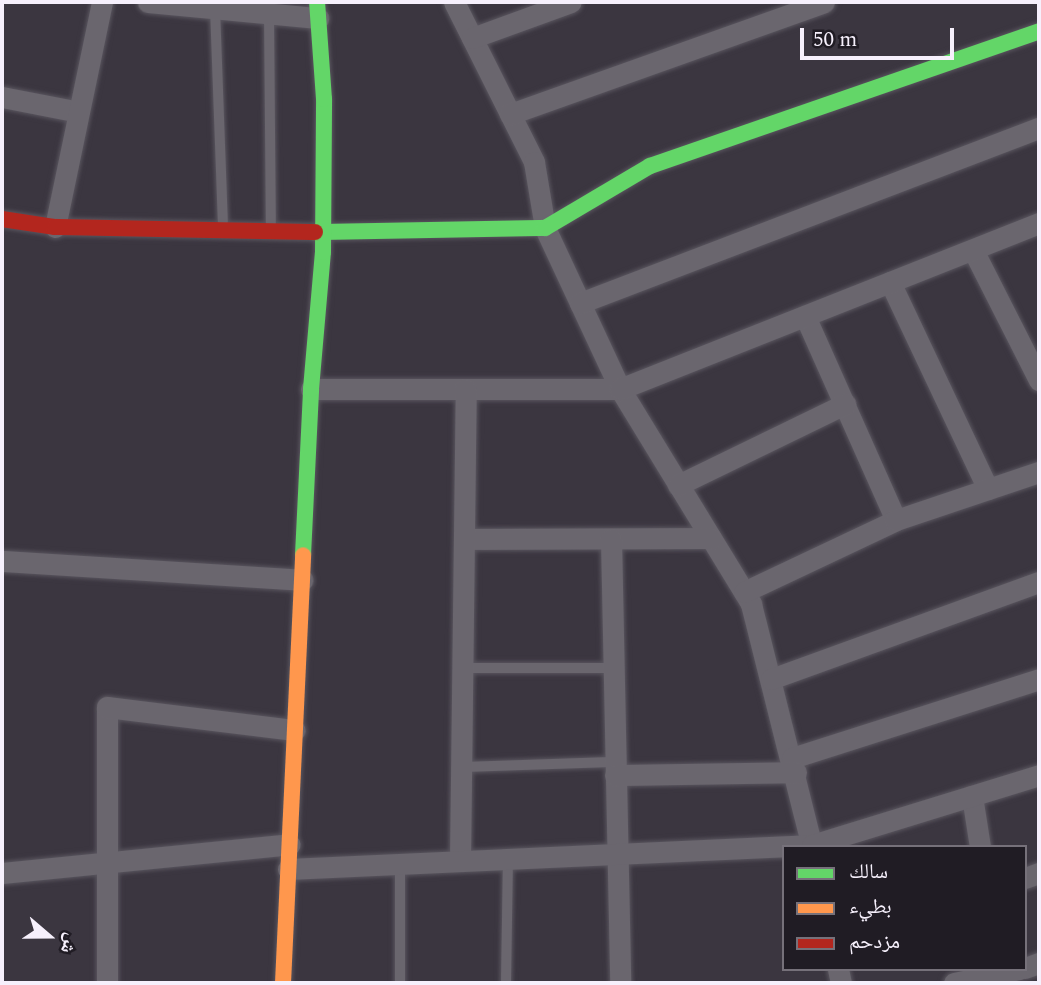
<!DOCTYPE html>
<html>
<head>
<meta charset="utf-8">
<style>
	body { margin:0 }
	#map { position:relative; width:1041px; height:985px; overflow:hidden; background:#3b3640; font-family:Spectral,"Noto Naskh Arabic",serif }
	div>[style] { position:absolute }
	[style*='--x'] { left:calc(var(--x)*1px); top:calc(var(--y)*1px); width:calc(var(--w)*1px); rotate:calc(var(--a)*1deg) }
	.roads { filter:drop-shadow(0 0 2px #59555e) drop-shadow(0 0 2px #59555e) }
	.lane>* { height:10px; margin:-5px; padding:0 5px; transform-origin:5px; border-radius:5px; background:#6a666e }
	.street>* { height:21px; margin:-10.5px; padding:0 10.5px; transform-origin:10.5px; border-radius:10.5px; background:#6a666e }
	.fast>* { height:16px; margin:-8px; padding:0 8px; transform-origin:8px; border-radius:8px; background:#63d668 }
	.slow>* { height:16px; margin:-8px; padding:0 8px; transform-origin:8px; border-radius:8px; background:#ff974d }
	.jam>* { height:16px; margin:-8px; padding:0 8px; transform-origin:8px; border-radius:8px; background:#b3261e }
	span { translate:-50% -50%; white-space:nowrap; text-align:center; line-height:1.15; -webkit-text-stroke:5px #201c24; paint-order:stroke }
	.frame { position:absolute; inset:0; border:4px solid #f6f0fc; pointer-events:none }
	.legend { position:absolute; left:782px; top:845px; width:245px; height:126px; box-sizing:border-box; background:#201c24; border:2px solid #76717a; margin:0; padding:9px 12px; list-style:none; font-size:21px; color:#f6f0fc }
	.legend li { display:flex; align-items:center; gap:14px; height:35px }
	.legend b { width:35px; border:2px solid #76717a }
	.north { position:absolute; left:14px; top:901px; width:70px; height:70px; -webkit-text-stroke:5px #201c24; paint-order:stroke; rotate:110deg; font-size:19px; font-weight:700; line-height:28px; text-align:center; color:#f6f0fc }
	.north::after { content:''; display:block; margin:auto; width:24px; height:32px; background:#f6f0fc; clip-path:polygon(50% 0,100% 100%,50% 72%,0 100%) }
	.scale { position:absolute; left:800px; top:28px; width:154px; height:32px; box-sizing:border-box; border:4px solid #f6f0fc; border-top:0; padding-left:9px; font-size:21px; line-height:24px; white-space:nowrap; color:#f6f0fc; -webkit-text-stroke:5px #201c24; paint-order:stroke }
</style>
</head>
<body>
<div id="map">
	<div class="roads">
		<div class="lane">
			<i style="--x:215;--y:8;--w:221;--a:87.9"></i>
			<i style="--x:269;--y:13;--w:214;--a:89.5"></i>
			<i style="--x:462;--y:668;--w:151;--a:0"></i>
			<i style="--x:461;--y:767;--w:153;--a:-1.9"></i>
			<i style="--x:400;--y:983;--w:119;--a:-90"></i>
			<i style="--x:506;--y:983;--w:124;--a:-89.1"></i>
		</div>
		<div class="street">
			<i style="--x:148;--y:2;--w:171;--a:5.4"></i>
			<i style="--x:454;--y:2;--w:179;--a:63.4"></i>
			<i style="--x:534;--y:162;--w:67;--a:80.5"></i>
			<i style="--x:545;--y:228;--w:178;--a:65"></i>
			<i style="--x:620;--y:389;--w:252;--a:58.6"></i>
			<i style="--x:751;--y:604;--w:251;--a:75.9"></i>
			<i style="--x:472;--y:38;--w:105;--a:-20"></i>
			<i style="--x:2;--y:97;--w:78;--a:11"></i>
			<i style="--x:510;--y:114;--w:333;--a:-19.6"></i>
			<i style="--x:55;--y:227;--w:230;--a:-78.2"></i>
			<i style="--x:973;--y:250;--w:146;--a:63.1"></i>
			<i style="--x:890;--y:282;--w:229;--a:64.7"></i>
			<i style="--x:580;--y:303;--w:491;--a:-20.9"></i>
			<i style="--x:805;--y:316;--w:223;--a:66"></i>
			<i style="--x:311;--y:389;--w:309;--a:0"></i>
			<i style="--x:620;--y:389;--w:451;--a:-21.6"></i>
			<i style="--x:678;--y:485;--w:186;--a:-25.9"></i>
			<i style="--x:464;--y:539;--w:247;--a:-0.2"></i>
			<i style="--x:611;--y:539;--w:444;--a:88.8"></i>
			<i style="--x:2;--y:561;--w:301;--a:3.6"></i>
			<i style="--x:744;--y:592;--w:168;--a:-25.3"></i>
			<i style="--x:896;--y:520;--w:151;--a:-18.6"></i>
			<i style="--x:771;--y:679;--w:285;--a:-19.9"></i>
			<i style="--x:792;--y:758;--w:259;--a:-17.7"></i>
			<i style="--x:615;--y:775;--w:181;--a:-0.9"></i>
			<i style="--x:972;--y:796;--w:52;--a:81.1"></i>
			<i style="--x:460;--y:861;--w:472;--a:-89.3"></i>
			<i style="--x:288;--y:869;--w:525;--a:-2.62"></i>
			<i style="--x:812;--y:845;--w:238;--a:-17.1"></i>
			<i style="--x:2;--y:873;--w:289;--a:-5.7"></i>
			<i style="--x:1025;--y:878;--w:15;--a:-20"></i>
			<i style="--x:1025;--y:968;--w:15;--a:-20"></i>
			<i style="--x:838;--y:969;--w:14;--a:78"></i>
			<i style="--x:107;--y:983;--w:276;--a:-90"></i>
			<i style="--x:107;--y:707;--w:189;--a:7"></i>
			<i style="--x:954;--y:983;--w:67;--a:-12"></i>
		</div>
		<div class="fast">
			<i style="--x:315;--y:232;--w:230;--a:-1"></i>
			<i style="--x:545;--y:228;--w:122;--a:-30.6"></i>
			<i style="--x:650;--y:166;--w:412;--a:-19.1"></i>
			<i style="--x:303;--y:555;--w:166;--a:-87.2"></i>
			<i style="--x:311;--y:389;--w:138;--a:-85"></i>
			<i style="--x:323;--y:252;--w:153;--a:-89.6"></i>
			<i style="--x:324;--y:99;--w:97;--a:-94.1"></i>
		</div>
		<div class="slow">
			<i style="--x:283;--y:983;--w:428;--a:-87.3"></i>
		</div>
		<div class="jam">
			<i style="--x:2;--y:219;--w:54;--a:8.6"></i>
			<i style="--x:55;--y:227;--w:260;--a:1.1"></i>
		</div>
	</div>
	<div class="frame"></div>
	<ul class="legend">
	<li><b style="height:9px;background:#63d668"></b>سالك</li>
	<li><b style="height:9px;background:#ff974d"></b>بطيء</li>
	<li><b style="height:9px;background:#b3261e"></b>مزدحم</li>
	</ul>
	<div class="north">ش</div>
	<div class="scale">50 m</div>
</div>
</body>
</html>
